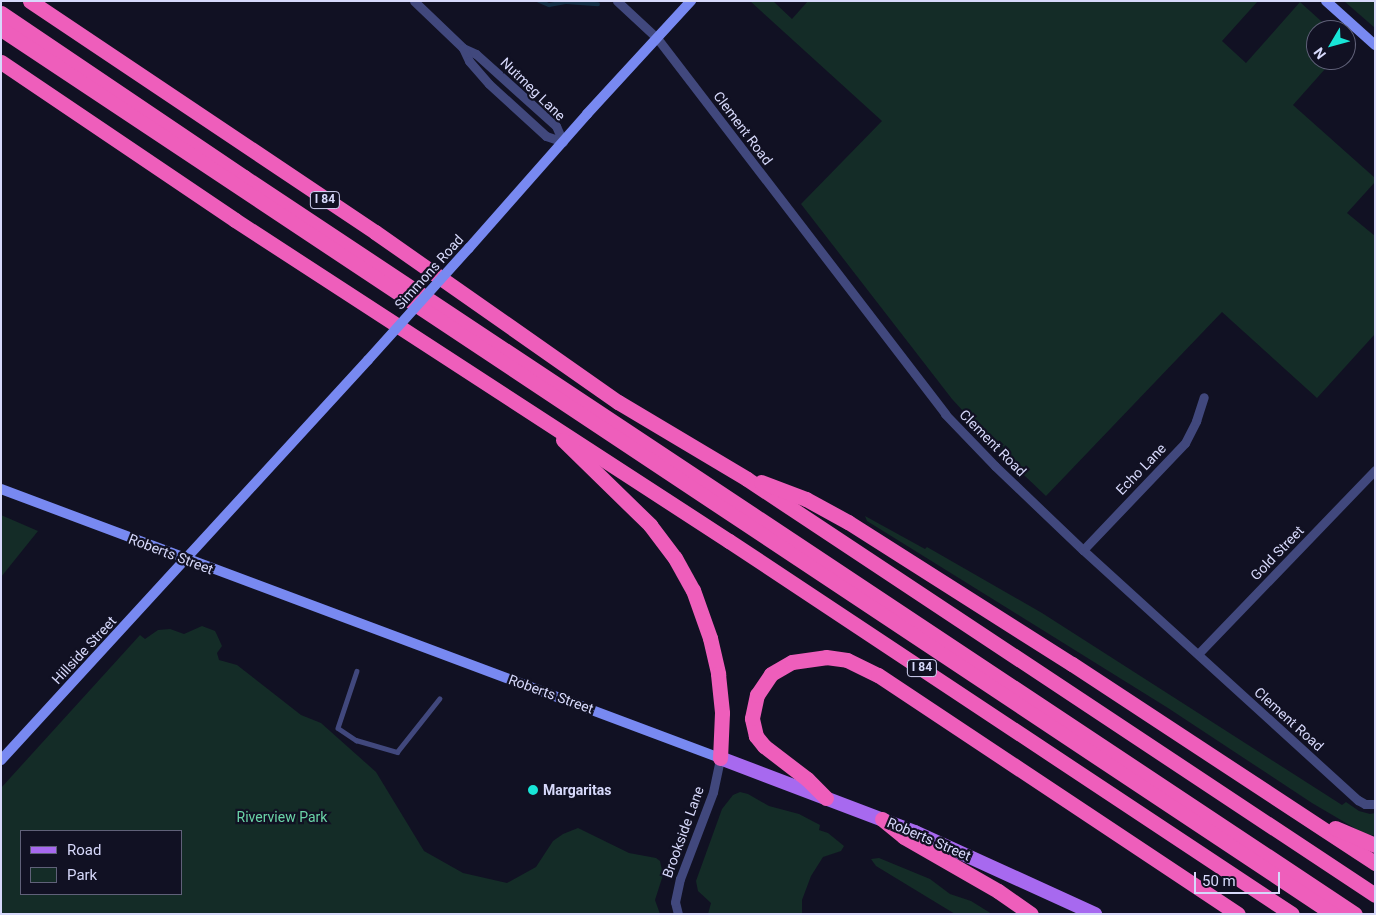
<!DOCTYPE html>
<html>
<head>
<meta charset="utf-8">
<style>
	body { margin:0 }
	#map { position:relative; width:1376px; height:915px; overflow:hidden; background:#111123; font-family:Roboto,sans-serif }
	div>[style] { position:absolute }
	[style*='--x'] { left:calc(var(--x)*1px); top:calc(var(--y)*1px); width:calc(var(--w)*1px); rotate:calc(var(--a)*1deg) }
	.green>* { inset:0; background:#142c27 }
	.stream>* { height:4px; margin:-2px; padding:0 2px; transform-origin:2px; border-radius:2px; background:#132e44 }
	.service>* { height:4.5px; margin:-2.25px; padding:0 2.25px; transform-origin:2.25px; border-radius:2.25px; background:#41487d }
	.minor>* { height:9px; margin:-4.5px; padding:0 4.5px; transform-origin:4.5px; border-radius:4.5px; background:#41487d }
	.secondary>* { height:10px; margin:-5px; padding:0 5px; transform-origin:5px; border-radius:5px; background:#7889f1 }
	.primary>* { height:14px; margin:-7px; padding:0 7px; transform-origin:7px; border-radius:7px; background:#a769ef }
	.motorway>* { height:15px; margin:-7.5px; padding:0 7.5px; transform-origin:7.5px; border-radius:7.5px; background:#ee5ebb }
	.secondary-bridge>* { height:10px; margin:-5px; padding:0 5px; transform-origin:5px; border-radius:5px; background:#7889f1 }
	.dots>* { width:14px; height:14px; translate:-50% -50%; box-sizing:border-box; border:2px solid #111123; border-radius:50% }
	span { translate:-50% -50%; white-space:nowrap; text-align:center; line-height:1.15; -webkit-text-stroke:4.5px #111123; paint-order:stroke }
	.shield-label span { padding:1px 4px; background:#111123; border:1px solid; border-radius:4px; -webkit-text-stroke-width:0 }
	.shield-label { font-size:12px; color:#d7d9fb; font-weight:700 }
	.street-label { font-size:14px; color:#d7d9fb }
	.poi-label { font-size:14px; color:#d7d9fb; font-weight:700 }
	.left { translate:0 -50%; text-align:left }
	.park-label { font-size:14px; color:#6ad3a7 }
	.frame { position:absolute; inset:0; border:2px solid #d7d9fb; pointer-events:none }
	.legend { position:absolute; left:20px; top:830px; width:162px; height:65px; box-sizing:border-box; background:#111123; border:1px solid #606179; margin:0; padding:6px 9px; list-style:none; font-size:15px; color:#d7d9fb }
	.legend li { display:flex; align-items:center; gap:10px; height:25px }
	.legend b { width:25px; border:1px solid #606179 }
	.north { position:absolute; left:1306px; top:20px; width:50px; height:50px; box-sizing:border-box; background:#111123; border:1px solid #606179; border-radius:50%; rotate:233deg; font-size:14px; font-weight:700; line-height:20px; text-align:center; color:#d7d9fb }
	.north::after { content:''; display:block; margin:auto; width:18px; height:22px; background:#18e5d7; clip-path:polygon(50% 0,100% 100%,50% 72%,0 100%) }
	.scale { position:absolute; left:1194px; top:872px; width:86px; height:22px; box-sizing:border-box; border:2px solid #d7d9fb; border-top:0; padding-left:6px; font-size:15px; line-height:18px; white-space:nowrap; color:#d7d9fb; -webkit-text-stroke:4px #111123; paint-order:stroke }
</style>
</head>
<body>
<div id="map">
	<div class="green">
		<i style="clip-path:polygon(750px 1px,773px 1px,792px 19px,808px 1px,1258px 1px,1222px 41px,1246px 63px,1300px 2px,1331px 30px,1316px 30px,1316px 60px,1333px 60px,1293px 105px,1375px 178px,1375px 182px,1347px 213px,1375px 236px,1375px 334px,1317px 398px,1222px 312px,1046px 496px,1008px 460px,952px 399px,801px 204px,882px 121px)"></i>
		<i style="clip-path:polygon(1344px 1px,1375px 1px,1375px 28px)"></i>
		<i style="clip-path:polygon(1px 515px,38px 531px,1px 577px)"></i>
		<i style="clip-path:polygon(865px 516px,925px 549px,927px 547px,1042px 613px,1342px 805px,1346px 802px,1359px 811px,1370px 814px,1375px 813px,1375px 836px,1363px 833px,1312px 803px,1168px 708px,867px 521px)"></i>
		<i style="clip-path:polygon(evenodd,202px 626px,215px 631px,217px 635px,222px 646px,217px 653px,219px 660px,237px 665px,301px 715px,321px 723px,376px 772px,424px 851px,463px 873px,507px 883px,536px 867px,553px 841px,563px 834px,578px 828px,629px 853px,656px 858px,660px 861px,663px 875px,655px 900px,660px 914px,1px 914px,1px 788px,140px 635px,145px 639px,158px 630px,170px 629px,184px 634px,202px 626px,21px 831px,181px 831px,181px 894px,21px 894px,21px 831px)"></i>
		<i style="clip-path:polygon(740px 792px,748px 794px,769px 806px,799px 814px,820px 825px,819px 830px,828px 833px,844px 846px,841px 851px,823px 857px,811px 876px,802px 900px,802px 914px,708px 914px,711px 903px,698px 891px,696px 881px,722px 809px,733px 795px)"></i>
		<i style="clip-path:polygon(879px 858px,930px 879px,950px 894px,971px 901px,992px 914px,955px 914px,876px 866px,871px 859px)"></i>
	</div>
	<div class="stream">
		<i style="--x:539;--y:1;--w:11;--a:22"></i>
		<i style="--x:549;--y:5;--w:17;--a:-10"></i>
		<i style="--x:566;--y:2;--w:32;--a:4"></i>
	</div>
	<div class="service">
		<i style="--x:357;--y:671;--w:60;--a:108.4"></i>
		<i style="--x:338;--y:728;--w:22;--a:34"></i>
		<i style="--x:356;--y:740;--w:43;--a:16.3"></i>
		<i style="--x:397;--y:752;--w:68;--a:-51.6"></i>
	</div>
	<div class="minor">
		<i style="--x:414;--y:1;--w:68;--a:43.8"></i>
		<i style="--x:463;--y:48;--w:14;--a:25"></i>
		<i style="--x:476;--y:54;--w:108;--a:42"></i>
		<i style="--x:556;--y:126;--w:17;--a:66"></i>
		<i style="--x:617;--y:1;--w:54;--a:42.8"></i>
		<i style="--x:657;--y:38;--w:474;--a:52.5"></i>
		<i style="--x:945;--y:414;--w:72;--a:46.1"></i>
		<i style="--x:995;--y:466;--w:122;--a:43.7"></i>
		<i style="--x:1083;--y:550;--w:372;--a:42.3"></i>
		<i style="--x:1358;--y:800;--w:8;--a:30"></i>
		<i style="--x:1365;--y:804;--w:10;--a:0"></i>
		<i style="--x:463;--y:48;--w:14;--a:65"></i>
		<i style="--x:469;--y:61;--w:30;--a:49"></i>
		<i style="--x:489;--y:84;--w:77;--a:42.4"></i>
		<i style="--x:546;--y:136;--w:18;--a:19"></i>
		<i style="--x:1083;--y:550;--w:148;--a:-46.4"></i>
		<i style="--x:1185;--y:443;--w:25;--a:-63"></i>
		<i style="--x:1196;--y:421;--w:25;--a:-72"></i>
		<i style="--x:1198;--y:654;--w:255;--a:-46.1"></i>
		<i style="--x:678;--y:914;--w:12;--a:-104"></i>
		<i style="--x:675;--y:902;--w:24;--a:-78"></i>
		<i style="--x:680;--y:879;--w:93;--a:-69.2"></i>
		<i style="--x:713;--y:792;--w:35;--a:-78"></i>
	</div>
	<div class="secondary">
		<i style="--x:1326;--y:1;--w:66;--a:41.9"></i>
		<i style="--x:469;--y:248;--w:179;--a:-48.6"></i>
		<i style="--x:587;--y:114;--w:154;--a:-47.4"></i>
		<i style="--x:1;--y:489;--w:768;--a:20.51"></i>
		<i style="--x:1;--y:760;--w:543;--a:-47.46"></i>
	</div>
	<div class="primary">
		<i style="--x:720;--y:758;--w:209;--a:20.8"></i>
		<i style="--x:915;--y:832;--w:198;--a:24.5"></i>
	</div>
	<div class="motorway">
		<i style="--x:30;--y:1;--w:415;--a:33.8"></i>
		<i style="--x:375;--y:232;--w:297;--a:35"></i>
		<i style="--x:618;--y:402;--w:150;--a:30.8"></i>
		<i style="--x:747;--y:479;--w:753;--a:33.52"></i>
		<i style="--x:1;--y:13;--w:293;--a:34"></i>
		<i style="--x:244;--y:177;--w:1333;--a:33.56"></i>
		<i style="--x:1;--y:29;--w:1599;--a:33.6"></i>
		<i style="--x:1;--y:62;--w:282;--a:34"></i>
		<i style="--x:235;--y:220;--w:589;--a:33.02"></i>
		<i style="--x:729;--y:541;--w:675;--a:33.53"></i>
		<i style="--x:563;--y:440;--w:122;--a:44.3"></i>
		<i style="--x:650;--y:525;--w:41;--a:52.9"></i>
		<i style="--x:675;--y:558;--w:37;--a:61"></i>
		<i style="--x:693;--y:590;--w:51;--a:70.5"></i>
		<i style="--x:710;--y:638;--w:37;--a:77"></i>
		<i style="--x:718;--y:674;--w:39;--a:84"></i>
		<i style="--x:722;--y:713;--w:45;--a:92.5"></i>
		<i style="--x:761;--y:482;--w:48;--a:20.7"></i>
		<i style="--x:806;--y:499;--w:48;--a:28.7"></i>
		<i style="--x:848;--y:522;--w:265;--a:32.4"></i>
		<i style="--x:1072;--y:664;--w:363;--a:33.3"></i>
		<i style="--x:826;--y:798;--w:27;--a:-135"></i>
		<i style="--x:807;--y:779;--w:54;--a:-142.5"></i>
		<i style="--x:764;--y:746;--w:13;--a:-129"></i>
		<i style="--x:756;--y:736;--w:18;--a:-103"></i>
		<i style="--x:752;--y:718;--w:24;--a:-78"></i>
		<i style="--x:757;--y:695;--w:25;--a:-56"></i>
		<i style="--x:771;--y:674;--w:24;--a:-30"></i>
		<i style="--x:792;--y:662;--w:34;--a:-8"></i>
		<i style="--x:826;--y:657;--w:21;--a:8"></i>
		<i style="--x:847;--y:660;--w:34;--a:26"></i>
		<i style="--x:878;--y:675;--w:432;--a:33.6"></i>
		<i style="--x:882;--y:819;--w:28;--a:39"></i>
		<i style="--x:904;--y:837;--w:108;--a:29.9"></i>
		<i style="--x:998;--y:891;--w:40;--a:34.9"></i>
		<i style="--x:1335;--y:828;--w:43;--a:23"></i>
	</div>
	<div class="secondary-bridge">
		<i style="--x:368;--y:360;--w:151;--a:-48"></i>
	</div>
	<div class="dots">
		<i style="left:533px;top:790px;background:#18e5d7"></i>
	</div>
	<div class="shield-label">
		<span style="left:325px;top:200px">I 84</span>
		<span style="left:922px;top:668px">I 84</span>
	</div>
	<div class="street-label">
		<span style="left:533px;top:89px;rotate:44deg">Nutmeg Lane</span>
		<span style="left:743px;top:128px;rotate:53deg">Clement Road</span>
		<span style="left:429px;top:272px;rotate:-48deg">Simmons Road</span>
		<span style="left:993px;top:443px;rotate:45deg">Clement Road</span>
		<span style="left:1141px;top:469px;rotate:-46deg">Echo Lane</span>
		<span style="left:1277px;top:553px;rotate:-46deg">Gold Street</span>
		<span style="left:171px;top:554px;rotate:21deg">Roberts Street</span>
		<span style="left:84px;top:650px;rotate:-47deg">Hillside Street</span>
		<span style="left:551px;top:694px;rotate:20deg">Roberts Street</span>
		<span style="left:1289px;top:719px;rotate:42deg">Clement Road</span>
		<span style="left:683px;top:832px;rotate:-70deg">Brookside Lane</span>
		<span style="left:929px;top:839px;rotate:23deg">Roberts Street</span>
	</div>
	<div class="poi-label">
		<span class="left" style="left:543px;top:790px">Margaritas</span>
	</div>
	<div class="park-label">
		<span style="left:282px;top:817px">Riverview Park</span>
	</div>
	<div class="frame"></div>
	<ul class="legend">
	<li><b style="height:6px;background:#a769ef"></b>Road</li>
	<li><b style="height:14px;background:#142c27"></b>Park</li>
	</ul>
	<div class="north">N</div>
	<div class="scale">50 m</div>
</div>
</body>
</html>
